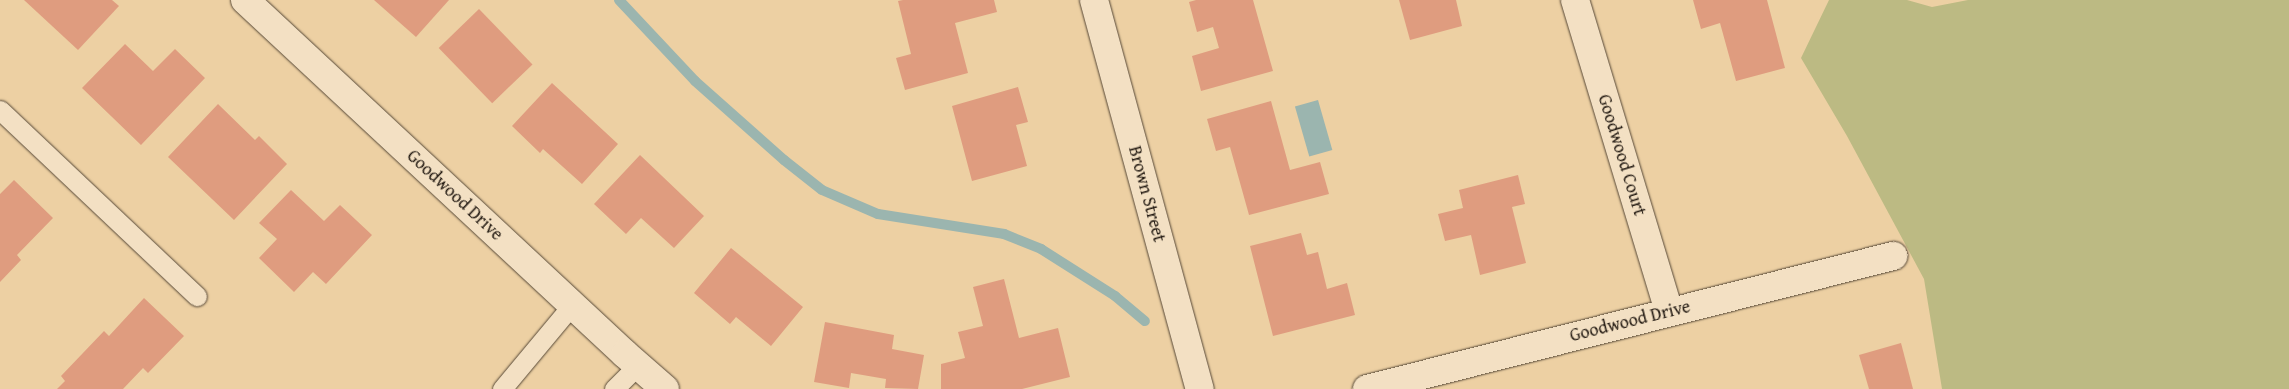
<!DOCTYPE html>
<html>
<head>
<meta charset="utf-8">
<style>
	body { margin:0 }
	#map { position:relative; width:2289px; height:389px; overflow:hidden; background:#edd0a3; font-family:"Gentium Book Plus",serif }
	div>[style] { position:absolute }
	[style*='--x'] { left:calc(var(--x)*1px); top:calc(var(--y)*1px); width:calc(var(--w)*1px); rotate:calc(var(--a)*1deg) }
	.green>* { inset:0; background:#bcba83 }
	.water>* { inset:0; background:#9bb5af; transform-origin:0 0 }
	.stream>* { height:10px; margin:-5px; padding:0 5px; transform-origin:5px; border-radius:5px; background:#9bb5af }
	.building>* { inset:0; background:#df9c7f; transform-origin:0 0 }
	.roads { filter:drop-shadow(0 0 1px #564837) drop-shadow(0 0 1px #564837) }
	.lane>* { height:19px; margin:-9.5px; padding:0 9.5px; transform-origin:9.5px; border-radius:9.5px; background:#f3e0c3 }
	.street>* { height:28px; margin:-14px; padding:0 14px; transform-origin:14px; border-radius:14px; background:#f3e0c3 }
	span { translate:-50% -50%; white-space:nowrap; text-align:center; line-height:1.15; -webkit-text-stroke:4.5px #f3e0c3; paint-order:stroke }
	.street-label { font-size:18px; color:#241b13 }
</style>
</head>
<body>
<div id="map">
	<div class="green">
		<i style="clip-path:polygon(1829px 0,1907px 0,1932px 7px,1968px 0,2289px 0,2289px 389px,1942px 389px,1924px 279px,1847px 136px,1801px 58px)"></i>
	</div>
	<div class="water">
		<i style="left:1318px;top:100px;width:52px;height:24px;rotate:74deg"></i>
	</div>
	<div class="stream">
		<i style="--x:619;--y:0;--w:111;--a:46.8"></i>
		<i style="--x:695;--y:81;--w:119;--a:41.6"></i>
		<i style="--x:784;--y:160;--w:48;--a:38.3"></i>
		<i style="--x:822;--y:190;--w:61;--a:23.2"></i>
		<i style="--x:878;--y:214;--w:128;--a:9"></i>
		<i style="--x:1004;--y:234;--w:40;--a:22"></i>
		<i style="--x:1041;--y:249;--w:88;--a:32.4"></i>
		<i style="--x:1115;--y:296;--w:39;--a:40"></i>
	</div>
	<div class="building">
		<i style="clip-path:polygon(24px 0,112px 0,119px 6px,78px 50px)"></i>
		<i style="clip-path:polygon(374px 0,449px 0,416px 37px)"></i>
		<i style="clip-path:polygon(903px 0,994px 0,997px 12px,955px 23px,968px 73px,905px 90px,896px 58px,911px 54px,898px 1px)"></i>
		<i style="clip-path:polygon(1196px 0,1253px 0,1273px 71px,1201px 91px,1192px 56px,1219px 48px,1213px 27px,1197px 32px,1189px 2px)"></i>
		<i style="clip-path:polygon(1399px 0,1456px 0,1462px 26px,1410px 40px)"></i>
		<i style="clip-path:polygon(1693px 0,1767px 0,1785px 68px,1736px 81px,1720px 23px,1701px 29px)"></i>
		<i style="left:479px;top:9px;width:77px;height:56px;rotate:46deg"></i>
		<i style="clip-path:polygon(125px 44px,153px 71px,175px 49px,205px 78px,141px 145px,82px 88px)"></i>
		<i style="clip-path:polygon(552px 83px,618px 144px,582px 184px,543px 149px,540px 153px,512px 126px)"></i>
		<i style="clip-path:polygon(1018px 87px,1028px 122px,1016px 125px,1027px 166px,972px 181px,952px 106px)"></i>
		<i style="clip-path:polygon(1271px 101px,1290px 170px,1320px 162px,1329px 194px,1249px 215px,1230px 147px,1216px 151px,1207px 119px)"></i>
		<i style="clip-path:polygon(218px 104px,255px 140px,259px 136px,287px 164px,234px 220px,168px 157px)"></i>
		<i style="clip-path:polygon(640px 155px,704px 216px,674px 248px,641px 218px,626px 234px,594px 204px)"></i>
		<i style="clip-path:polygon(1518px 175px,1525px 204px,1512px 207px,1526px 263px,1480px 275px,1471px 235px,1445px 241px,1438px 214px,1463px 208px,1459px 190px)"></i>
		<i style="clip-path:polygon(14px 180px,53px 218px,17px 255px,21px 260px,0 282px,0 194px)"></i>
		<i style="clip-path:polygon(291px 190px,324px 221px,340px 205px,372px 235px,326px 284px,313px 272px,294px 292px,259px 258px,277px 239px,259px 223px)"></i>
		<i style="clip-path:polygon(1301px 233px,1307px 255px,1318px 252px,1327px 289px,1347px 283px,1355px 315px,1273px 336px,1250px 246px)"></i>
		<i style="clip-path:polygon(731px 248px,803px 307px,771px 346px,736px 317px,730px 324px,694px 293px)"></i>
		<i style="clip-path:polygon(1004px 279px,1019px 338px,1058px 328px,1070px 377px,1022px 389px,941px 389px,941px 364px,965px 358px,958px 332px,983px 326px,973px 287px)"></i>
		<i style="clip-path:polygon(144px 298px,184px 336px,148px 373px,143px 368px,123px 389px,57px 389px,65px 381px,61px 376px,104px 331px,109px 336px)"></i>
		<i style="clip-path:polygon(825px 322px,894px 335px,892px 349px,924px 355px,918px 389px,885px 388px,886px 379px,851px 373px,849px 388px,814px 382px)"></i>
		<i style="clip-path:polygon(1901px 343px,1913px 389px,1869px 389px,1859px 355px)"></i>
	</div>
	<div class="roads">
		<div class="lane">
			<i style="--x:0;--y:110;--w:271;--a:43.4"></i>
			<i style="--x:502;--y:389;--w:109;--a:-50.2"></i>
			<i style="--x:614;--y:389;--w:34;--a:-45"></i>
		</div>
		<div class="street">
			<i style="--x:245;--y:0;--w:519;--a:42.97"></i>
			<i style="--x:625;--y:354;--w:53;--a:41.2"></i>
			<i style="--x:1094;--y:0;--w:403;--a:74.8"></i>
			<i style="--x:1575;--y:0;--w:325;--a:73.2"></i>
			<i style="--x:1367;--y:389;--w:543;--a:-14.19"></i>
		</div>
	</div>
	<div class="street-label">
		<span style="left:1622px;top:155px;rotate:73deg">Goodwood Court</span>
		<span style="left:1147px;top:194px;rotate:75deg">Brown Street</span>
		<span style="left:455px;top:195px;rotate:43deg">Goodwood Drive</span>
		<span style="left:1630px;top:321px;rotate:-14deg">Goodwood Drive</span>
	</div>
</div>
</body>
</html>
